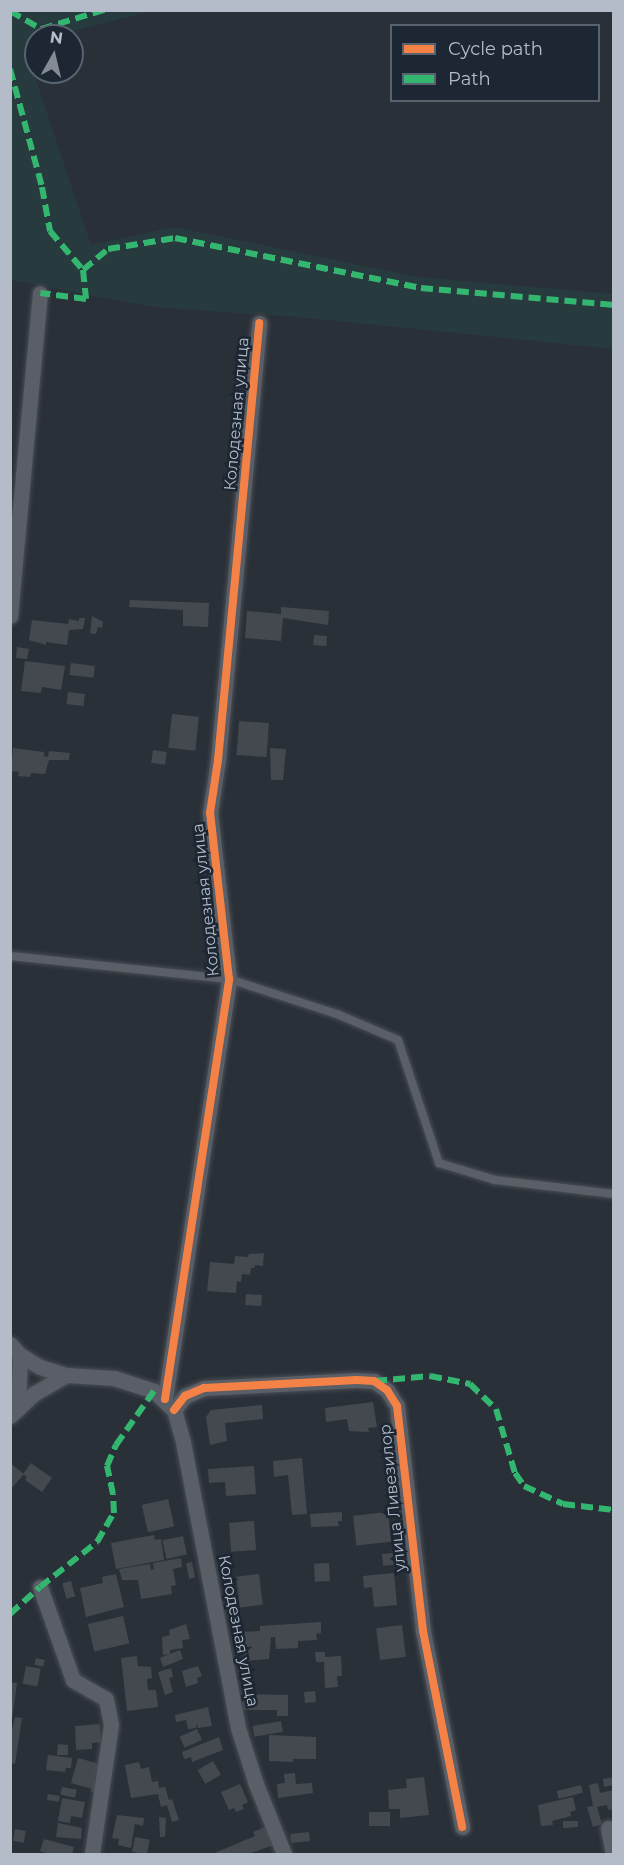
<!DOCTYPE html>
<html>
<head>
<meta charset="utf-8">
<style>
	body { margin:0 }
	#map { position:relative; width:624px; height:1865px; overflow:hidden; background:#2a3038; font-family:Montserrat,sans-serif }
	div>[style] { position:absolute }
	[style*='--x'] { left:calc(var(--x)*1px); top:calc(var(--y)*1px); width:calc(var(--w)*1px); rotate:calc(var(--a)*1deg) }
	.green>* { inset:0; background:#273a3e }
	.building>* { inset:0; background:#444950; transform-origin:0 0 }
	.roads { filter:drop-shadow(0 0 2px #484c53) drop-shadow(0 0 2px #484c53) }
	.lane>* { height:8px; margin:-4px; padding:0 4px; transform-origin:4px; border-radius:4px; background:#5a5e66 }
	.street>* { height:15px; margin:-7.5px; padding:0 7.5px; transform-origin:7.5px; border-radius:7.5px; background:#5a5e66 }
	.quiet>* { height:6px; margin-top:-3px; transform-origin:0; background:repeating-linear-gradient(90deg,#33b770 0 12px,transparent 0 18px) }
	.cycleway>* { height:8px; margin:-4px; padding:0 4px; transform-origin:4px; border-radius:4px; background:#f48246 }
	span { translate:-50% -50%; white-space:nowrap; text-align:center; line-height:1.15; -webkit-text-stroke:5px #1d2633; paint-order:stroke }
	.street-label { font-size:16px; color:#b4bcc9 }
	.frame { position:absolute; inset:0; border:12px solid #b4bcc9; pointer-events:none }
	.legend { position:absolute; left:390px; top:24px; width:210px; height:78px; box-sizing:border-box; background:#1d2633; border:2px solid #59626f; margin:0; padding:8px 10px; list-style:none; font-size:18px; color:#b4bcc9 }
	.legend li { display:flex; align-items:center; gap:12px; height:30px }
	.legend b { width:30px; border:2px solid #59626f }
	.north { position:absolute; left:24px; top:24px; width:60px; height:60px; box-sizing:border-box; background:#1d2633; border:2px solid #59626f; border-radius:50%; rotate:8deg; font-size:16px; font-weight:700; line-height:24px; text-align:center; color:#b4bcc9 }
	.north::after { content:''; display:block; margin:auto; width:21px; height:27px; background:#848b96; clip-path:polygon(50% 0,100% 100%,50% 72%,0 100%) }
</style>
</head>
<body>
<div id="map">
	<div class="green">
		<i style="clip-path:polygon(10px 11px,151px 11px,54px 36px,36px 36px,36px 41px,24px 44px,91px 245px,174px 227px,419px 277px,613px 294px,613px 349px,297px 317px,153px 307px,11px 280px)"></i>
	</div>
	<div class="building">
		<i style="clip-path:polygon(130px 600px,209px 603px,208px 627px,183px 626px,183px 610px,129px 607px)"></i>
		<i style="clip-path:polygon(281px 607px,329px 611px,328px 625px,283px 618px,281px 641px,245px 638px,247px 611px,281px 614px)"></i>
		<i style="clip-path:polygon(92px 616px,103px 622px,102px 628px,98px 627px,96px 634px,90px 633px)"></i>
		<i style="clip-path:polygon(79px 618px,85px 618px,83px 629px,69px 630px,67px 645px,46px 642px,46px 645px,29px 640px,32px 620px,68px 624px,69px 619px,79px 621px)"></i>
		<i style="left:314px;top:635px;width:13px;height:10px;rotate:4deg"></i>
		<i style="clip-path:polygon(17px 647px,29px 649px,27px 659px,16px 658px)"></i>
		<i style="clip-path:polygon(25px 661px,65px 666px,61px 690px,42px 687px,41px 693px,21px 691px)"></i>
		<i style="left:71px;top:663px;width:24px;height:12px;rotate:7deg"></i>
		<i style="left:68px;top:692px;width:17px;height:12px;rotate:7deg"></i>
		<i style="left:172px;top:714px;width:27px;height:34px;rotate:6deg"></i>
		<i style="left:239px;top:721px;width:30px;height:34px;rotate:4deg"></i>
		<i style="clip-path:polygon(13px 748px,44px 752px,44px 756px,48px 757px,49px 751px,70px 753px,69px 760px,49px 760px,45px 774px,31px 773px,30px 777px,18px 776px,19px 772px,11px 771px)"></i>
		<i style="clip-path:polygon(270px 748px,286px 749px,283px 780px,271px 780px)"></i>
		<i style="left:153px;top:750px;width:14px;height:13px;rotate:8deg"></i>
		<i style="clip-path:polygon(264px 1253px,263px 1266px,255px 1265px,254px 1268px,251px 1268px,250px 1275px,242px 1274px,241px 1282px,237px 1281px,236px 1293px,207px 1291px,210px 1262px,234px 1264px,235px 1256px,248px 1257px,249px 1254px)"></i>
		<i style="left:246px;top:1294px;width:16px;height:11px;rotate:4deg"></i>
		<i style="clip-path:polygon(373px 1402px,377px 1427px,368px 1428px,369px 1432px,349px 1431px,347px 1419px,326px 1422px,325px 1408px)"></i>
		<i style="clip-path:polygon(262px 1405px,263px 1419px,225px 1423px,227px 1441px,210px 1445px,206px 1417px,211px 1410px)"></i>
		<i style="clip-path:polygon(302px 1458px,307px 1514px,292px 1515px,288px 1475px,274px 1477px,273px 1461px)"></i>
		<i style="clip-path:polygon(10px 1463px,24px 1474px,10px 1490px)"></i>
		<i style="clip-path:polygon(31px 1463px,52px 1478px,42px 1492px,25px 1480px,27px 1477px,23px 1474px)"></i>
		<i style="clip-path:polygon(254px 1466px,256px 1494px,226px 1496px,225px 1482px,209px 1483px,208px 1469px)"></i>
		<i style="left:168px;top:1499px;width:28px;height:27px;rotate:77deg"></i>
		<i style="clip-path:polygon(342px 1512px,342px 1521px,338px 1521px,339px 1526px,311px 1527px,310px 1514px)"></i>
		<i style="left:388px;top:1512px;width:30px;height:35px;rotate:84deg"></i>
		<i style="left:254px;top:1521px;width:29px;height:25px;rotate:86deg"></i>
		<i style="clip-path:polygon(154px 1535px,155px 1540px,161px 1539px,164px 1560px,116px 1569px,111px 1543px)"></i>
		<i style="left:183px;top:1536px;width:19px;height:21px;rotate:78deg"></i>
		<i style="left:404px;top:1552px;width:12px;height:22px;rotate:85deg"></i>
		<i style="clip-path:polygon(181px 1558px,182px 1567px,173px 1569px,176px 1585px,171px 1586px,172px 1594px,141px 1599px,138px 1580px,122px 1580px,119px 1569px,150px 1564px,151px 1570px,154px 1569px,153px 1563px)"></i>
		<i style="left:192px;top:1562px;width:16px;height:6px;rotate:79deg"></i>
		<i style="left:329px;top:1563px;width:18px;height:15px;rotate:87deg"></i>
		<i style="clip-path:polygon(394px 1573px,397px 1605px,374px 1607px,372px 1587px,364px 1588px,363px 1576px)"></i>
		<i style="clip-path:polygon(116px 1574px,124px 1607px,86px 1617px,80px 1588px,103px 1583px,102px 1577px)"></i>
		<i style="left:259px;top:1574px;width:31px;height:23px;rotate:83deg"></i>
		<i style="left:71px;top:1581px;width:16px;height:9px;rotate:75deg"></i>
		<i style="left:123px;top:1616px;width:28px;height:36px;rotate:77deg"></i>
		<i style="clip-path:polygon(321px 1622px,321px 1633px,316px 1634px,317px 1640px,298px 1641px,298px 1648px,276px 1649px,275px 1637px,271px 1637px,269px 1659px,243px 1661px,241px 1632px,260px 1631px,260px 1626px)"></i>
		<i style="clip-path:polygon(186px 1624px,190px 1639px,182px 1640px,183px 1648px,170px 1650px,170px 1654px,180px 1650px,183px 1659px,163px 1667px,160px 1658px,169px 1654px,163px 1655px,162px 1637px,170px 1635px,169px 1630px)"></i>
		<i style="left:402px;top:1625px;width:32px;height:26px;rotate:83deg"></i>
		<i style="clip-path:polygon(315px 1652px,325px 1652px,325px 1657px,341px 1656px,342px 1676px,337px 1676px,338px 1687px,325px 1688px,324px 1662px,316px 1662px)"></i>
		<i style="clip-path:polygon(137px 1656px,138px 1666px,151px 1667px,152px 1678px,147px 1679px,148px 1690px,156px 1690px,158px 1707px,127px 1711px,121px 1658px)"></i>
		<i style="left:36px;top:1658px;width:9px;height:7px;rotate:13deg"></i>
		<i style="left:26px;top:1666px;width:15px;height:18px;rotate:11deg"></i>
		<i style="clip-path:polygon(198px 1666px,202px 1676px,197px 1678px,198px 1683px,186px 1687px,182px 1671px)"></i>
		<i style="clip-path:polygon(171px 1668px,173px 1677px,169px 1678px,173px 1692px,165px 1695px,158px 1672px)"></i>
		<i style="clip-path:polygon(10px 1682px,17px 1683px,12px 1720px,10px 1720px)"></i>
		<i style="left:315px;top:1691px;width:11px;height:11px;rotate:85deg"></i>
		<i style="clip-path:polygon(243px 1694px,288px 1695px,288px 1716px,277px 1716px,277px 1710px,243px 1710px)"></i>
		<i style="clip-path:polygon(208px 1707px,212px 1726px,198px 1728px,197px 1723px,196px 1728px,188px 1729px,186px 1720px,176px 1722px,175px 1715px)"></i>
		<i style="clip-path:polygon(15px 1717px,22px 1718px,15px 1764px,10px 1763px,10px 1738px)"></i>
		<i style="left:281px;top:1721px;width:11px;height:29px;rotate:80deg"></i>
		<i style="clip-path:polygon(100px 1724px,101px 1742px,92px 1743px,92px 1749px,76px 1750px,75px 1726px)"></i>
		<i style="left:197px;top:1729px;width:12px;height:19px;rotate:66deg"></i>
		<i style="clip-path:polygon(269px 1735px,316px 1737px,316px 1759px,293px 1759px,293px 1762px,269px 1761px)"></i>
		<i style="clip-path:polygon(219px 1737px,223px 1750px,192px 1762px,191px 1757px,184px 1759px,182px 1752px)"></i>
		<i style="clip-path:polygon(58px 1744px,68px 1745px,68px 1755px,57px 1755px)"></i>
		<i style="clip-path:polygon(48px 1755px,72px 1758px,71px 1768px,66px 1768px,65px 1772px,46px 1770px)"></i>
		<i style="clip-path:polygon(78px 1758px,100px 1764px,95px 1780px,101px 1781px,98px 1794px,91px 1792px,92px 1789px,71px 1783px)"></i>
		<i style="left:213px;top:1761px;width:16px;height:18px;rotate:60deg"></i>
		<i style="clip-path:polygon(139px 1762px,141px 1769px,149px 1767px,152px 1782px,158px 1781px,159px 1788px,165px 1787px,169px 1800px,172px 1799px,179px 1820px,172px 1822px,167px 1805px,161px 1807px,158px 1794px,131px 1798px,125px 1765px)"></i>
		<i style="clip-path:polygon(295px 1773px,296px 1784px,312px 1783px,313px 1793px,278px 1798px,277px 1784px,285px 1783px,284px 1774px)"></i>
		<i style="clip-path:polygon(424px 1777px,429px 1815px,400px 1818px,400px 1809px,389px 1809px,388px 1790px,407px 1788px,406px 1779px)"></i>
		<i style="clip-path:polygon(614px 1777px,614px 1785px,604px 1787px,603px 1779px)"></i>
		<i style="clip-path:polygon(598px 1783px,600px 1793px,614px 1790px,614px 1809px,608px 1810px,607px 1805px,597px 1807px,602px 1824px,593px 1827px,587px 1807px,593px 1806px,589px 1785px)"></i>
		<i style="clip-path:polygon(240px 1784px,248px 1802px,242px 1805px,244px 1809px,236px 1812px,234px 1808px,229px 1810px,221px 1792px)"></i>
		<i style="left:581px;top:1785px;width:8px;height:25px;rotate:76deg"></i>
		<i style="left:62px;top:1787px;width:15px;height:8px;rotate:11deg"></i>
		<i style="left:48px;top:1794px;width:12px;height:6px;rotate:9deg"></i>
		<i style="clip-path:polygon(573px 1797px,576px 1810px,570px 1812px,571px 1816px,552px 1821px,553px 1825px,541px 1826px,538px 1805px)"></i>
		<i style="clip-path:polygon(62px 1798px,85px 1802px,82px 1818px,71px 1816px,70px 1823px,58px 1821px)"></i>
		<i style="left:369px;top:1812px;width:21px;height:14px"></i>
		<i style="clip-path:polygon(117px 1815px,144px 1818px,143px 1826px,135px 1824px,131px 1848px,118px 1845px,119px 1839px,112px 1838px)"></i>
		<i style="clip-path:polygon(159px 1817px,166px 1818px,165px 1837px,160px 1837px)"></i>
		<i style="clip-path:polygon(563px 1821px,578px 1821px,578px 1827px,563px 1828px)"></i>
		<i style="clip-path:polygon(58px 1823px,82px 1828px,81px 1839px,56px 1837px)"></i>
		<i style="clip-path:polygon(267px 1826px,274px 1845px,248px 1854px,212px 1854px,255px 1836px,253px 1832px)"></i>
		<i style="left:15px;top:1829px;width:11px;height:12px;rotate:10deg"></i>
		<i style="left:309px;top:1832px;width:9px;height:19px;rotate:84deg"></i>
		<i style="left:135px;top:1837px;width:15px;height:15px;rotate:11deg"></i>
		<i style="clip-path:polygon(44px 1839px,74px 1847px,72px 1854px,49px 1854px,40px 1851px)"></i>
	</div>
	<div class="roads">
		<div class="lane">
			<i style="--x:10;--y:956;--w:220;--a:6"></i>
			<i style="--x:229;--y:979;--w:114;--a:18"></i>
			<i style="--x:337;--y:1014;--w:66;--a:23.1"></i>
			<i style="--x:398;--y:1040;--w:130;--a:71.6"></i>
			<i style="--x:439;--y:1163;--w:59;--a:16.9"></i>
			<i style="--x:495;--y:1180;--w:120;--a:6.7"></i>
		</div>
		<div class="street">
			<i style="--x:10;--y:616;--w:324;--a:-84.7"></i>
			<i style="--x:10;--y:1344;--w:15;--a:48"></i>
			<i style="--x:20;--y:1355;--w:23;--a:31"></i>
			<i style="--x:40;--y:1367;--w:27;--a:17"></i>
			<i style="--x:165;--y:1399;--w:425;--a:-81.3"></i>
			<i style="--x:229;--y:979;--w:167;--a:-96.5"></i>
			<i style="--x:210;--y:813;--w:54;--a:-81.4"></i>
			<i style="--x:218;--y:760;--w:439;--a:-84.6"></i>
			<i style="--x:18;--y:1409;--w:54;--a:-87.9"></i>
			<i style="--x:174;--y:1410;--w:18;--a:-52"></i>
			<i style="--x:185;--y:1396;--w:21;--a:-23"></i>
			<i style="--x:204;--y:1388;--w:153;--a:-3"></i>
			<i style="--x:357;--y:1380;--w:17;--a:3"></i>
			<i style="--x:374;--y:1381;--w:16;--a:35"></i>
			<i style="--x:387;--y:1390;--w:19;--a:58"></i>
			<i style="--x:397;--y:1406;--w:226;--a:83.4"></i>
			<i style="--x:423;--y:1631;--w:200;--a:78.7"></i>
			<i style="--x:10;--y:1416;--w:34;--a:-43"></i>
			<i style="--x:35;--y:1393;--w:36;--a:-30"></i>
			<i style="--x:66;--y:1375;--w:48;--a:3.6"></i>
			<i style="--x:114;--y:1378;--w:42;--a:18"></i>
			<i style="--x:154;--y:1391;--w:28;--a:44"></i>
			<i style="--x:174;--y:1410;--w:33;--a:74"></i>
			<i style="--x:183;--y:1442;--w:291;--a:79.1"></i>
			<i style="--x:238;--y:1728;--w:59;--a:72.2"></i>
			<i style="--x:256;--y:1784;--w:75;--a:68.2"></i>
			<i style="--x:40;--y:1587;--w:99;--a:70.5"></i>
			<i style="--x:73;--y:1680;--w:38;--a:30"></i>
			<i style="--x:106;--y:1699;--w:26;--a:79"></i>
			<i style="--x:111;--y:1725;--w:130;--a:98.4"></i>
			<i style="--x:608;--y:1828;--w:26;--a:79"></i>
		</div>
	</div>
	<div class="quiet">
		<i style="--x:10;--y:11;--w:36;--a:30"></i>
		<i style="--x:41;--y:29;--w:66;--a:-16.8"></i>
		<i style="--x:10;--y:69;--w:122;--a:74.8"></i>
		<i style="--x:42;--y:187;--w:45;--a:79.7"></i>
		<i style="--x:50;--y:231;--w:51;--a:49.8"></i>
		<i style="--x:83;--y:270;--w:29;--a:84"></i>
		<i style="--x:86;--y:299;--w:46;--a:-172.6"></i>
		<i style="--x:83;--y:270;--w:33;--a:-40"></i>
		<i style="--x:108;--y:249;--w:68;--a:-9.3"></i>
		<i style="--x:175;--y:238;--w:251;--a:11.5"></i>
		<i style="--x:421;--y:288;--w:194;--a:5"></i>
		<i style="--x:375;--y:1381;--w:55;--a:-5.2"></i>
		<i style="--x:430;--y:1376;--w:41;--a:11.3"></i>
		<i style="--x:470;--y:1384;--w:36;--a:44"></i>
		<i style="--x:496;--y:1409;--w:67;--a:73.5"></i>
		<i style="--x:515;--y:1473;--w:16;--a:55"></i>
		<i style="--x:524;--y:1486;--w:43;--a:24.8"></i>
		<i style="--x:563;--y:1504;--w:51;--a:6.7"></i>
		<i style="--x:10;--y:1614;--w:40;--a:-42"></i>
		<i style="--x:40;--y:1587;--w:73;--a:-38.3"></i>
		<i style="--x:97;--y:1542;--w:34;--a:-60"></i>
		<i style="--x:114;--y:1513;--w:19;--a:-93"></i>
		<i style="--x:113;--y:1494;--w:29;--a:-102"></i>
		<i style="--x:107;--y:1466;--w:23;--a:-67"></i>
		<i style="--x:116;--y:1445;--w:66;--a:-54.9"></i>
	</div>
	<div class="cycleway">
		<i style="--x:165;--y:1399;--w:425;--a:-81.3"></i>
		<i style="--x:229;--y:979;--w:167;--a:-96.5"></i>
		<i style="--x:210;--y:813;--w:54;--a:-81.4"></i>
		<i style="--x:218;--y:760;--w:439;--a:-84.6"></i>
		<i style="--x:174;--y:1410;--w:18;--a:-52"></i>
		<i style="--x:185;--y:1396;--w:21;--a:-23"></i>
		<i style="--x:204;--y:1388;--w:153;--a:-3"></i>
		<i style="--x:357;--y:1380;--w:17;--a:3"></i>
		<i style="--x:374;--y:1381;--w:16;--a:35"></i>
		<i style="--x:387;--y:1390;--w:19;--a:58"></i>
		<i style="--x:397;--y:1406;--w:226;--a:83.4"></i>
		<i style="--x:423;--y:1631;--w:200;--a:78.7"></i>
	</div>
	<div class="street-label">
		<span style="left:237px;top:414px;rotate:-85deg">Колодезная улица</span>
		<span style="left:206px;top:900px;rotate:-96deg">Колодезная улица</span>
		<span style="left:393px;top:1498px;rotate:-96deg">улица Ливезилор</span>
		<span style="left:238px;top:1631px;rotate:79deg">Колодезная улица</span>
	</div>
	<div class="frame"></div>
	<ul class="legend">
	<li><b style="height:8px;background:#f48246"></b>Cycle path</li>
	<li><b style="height:8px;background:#33b770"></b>Path</li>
	</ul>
	<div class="north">N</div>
</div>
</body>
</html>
